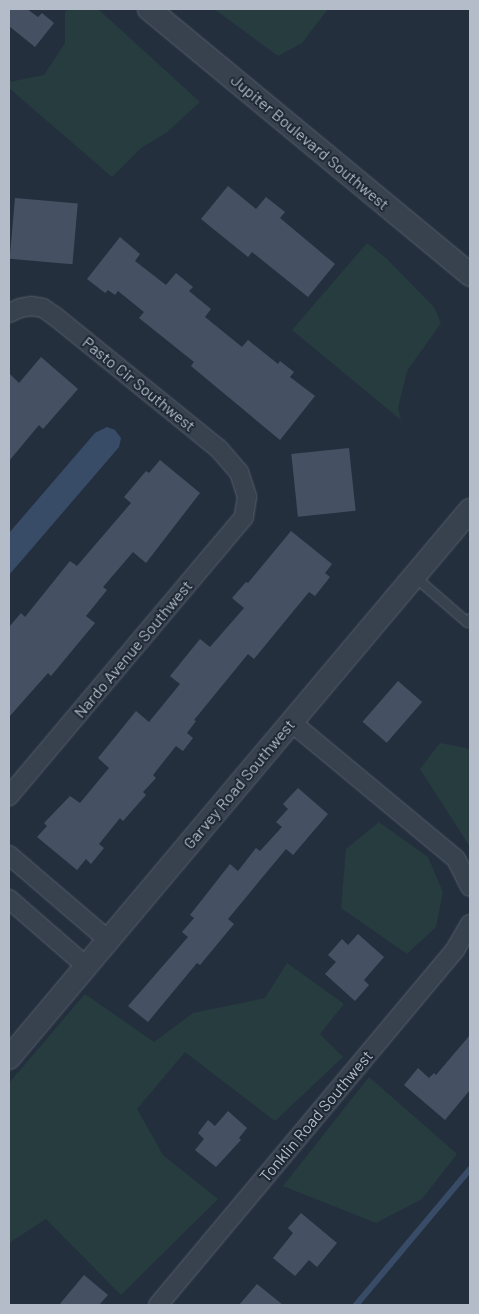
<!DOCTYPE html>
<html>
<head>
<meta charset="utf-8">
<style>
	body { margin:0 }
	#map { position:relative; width:479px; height:1314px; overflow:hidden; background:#242f3e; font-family:Barlow,sans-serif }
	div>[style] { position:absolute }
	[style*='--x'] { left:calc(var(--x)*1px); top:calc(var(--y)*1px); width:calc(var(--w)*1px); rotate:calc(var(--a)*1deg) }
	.green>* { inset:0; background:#263c3f }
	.water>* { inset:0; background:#394c67 }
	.stream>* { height:6px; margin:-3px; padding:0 3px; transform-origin:3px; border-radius:3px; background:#394c67 }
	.building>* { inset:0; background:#455162; transform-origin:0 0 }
	.roads { filter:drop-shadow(0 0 1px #565f6c) drop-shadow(0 0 1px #565f6c) }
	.service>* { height:9px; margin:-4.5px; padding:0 4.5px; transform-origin:4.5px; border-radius:4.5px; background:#38414e }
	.minor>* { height:18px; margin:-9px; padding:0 9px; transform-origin:9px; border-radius:9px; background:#38414e }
	.tertiary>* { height:22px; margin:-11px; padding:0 11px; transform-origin:11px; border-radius:11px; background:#38414e }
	span { translate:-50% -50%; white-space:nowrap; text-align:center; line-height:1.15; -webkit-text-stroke:4px #1d2633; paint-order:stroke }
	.street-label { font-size:16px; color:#b4bcc9 }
	.frame { position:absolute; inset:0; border:10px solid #b4bcc9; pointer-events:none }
</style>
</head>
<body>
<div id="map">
	<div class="green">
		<i style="clip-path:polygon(69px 9px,98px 9px,200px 102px,166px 133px,141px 148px,112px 177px,9px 88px,9px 82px,44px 75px,65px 43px,65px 12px)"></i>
		<i style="clip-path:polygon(214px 9px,328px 9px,302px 43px,278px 56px)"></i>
		<i style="clip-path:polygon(367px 243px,386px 258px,434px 307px,441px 323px,407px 371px,398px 408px,401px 420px,292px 330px)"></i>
		<i style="clip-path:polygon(440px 743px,470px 749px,470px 847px,420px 769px)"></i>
		<i style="clip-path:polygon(379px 822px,428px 857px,443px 892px,436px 927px,407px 954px,341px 908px,346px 849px)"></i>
		<i style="clip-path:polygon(287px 963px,344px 1004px,320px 1034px,343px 1057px,275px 1121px,185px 1052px,137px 1109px,163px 1155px,218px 1199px,121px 1295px,46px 1219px,9px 1243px,9px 1083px,85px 994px,154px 1042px,193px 1013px,265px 998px)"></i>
		<i style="clip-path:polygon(369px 1077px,457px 1154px,422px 1199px,376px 1223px,283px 1186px)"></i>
	</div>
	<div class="water">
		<i style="clip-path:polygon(107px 427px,115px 430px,121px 438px,119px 447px,9px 575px,9px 533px,95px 433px)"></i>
	</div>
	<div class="stream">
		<i style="--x:356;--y:1305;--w:177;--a:-50"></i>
	</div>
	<div class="building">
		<i style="clip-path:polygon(9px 9px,27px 9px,38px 17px,42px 13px,54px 23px,35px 47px,9px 26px)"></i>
		<i style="clip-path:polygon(228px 186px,256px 209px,266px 197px,285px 212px,280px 218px,335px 264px,308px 297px,252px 252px,248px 257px,201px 219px)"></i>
		<i style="left:15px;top:198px;width:63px;height:61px;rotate:5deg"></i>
		<i style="clip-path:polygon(120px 237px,140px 254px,135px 261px,166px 285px,176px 273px,193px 287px,189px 291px,211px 309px,205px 317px,242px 347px,248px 340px,278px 364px,280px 361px,294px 372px,290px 377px,315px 396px,280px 440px,191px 366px,194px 362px,139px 318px,144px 312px,118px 291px,115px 295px,108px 290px,105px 293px,87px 279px)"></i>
		<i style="clip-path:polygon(41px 357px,78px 389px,43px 429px,39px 425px,9px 461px,9px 373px,19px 383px)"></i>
		<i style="left:349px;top:448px;width:63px;height:58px;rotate:84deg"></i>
		<i style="clip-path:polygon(160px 460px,200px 493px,146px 563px,133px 552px,103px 587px,107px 590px,86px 616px,95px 623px,51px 676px,48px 673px,9px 717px,9px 627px,21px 613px,25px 617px,70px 561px,77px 566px,131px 503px,124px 497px,146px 471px,149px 473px)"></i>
		<i style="clip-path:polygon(291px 531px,332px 564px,325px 573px,330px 577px,315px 596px,309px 592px,254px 659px,248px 654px,194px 720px,196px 721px,187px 733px,193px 738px,183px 751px,176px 746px,153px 775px,156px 778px,143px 792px,146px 795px,123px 821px,120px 818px,99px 844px,104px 848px,91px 864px,86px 859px,77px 870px,37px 837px,47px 826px,44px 823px,70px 796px,80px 803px,109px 768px,98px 758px,136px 711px,149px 722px,180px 684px,170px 676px,200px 639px,210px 647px,244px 608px,232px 598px,246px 582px,248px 583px)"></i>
		<i style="left:398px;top:681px;width:32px;height:54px;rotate:41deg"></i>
		<i style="clip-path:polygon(298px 788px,328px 814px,293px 855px,286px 849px,228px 919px,234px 924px,200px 965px,197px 963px,148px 1022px,128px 1006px,188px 937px,182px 932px,194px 918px,190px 915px,230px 864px,238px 871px,256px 848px,260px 851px,282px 827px,276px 822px,288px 809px,283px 804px)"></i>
		<i style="clip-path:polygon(358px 934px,384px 957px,364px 980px,369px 985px,355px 1001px,325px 974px,336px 962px,328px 955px,342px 939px,348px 945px)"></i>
		<i style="clip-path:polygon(470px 1035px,470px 1090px,445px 1120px,404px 1085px,418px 1068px,429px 1078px,434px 1073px,436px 1075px)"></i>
		<i style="clip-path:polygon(228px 1111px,247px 1128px,239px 1138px,241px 1140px,216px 1167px,195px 1150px,204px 1139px,198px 1133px,208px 1120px,215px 1126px)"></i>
		<i style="clip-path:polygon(301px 1213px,337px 1243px,317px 1267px,309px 1260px,295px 1276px,273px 1258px,293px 1233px,288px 1228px)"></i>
		<i style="clip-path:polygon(84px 1275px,108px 1295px,99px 1305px,59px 1305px)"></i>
		<i style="clip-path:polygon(257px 1284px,283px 1305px,239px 1305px)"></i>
	</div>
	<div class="roads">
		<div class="service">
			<i style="--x:414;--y:576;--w:70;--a:41"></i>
			<i style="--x:467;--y:622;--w:5;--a:-53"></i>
		</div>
		<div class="minor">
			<i style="--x:9;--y:313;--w:12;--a:-24"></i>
			<i style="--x:20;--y:308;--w:11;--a:-10"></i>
			<i style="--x:31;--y:306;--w:12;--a:9"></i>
			<i style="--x:43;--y:308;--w:16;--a:35"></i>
			<i style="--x:56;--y:317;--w:208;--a:39"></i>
			<i style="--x:218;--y:448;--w:32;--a:49"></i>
			<i style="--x:239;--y:472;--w:26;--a:72"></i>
			<i style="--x:247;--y:497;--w:20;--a:99"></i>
			<i style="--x:244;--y:517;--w:365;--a:130.1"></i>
			<i style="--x:291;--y:722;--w:214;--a:39.7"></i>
			<i style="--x:456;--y:859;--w:31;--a:63"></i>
			<i style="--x:9;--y:855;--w:130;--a:40.6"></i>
			<i style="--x:9;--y:899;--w:102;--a:41"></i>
			<i style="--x:158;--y:1305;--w:463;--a:-50.1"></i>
			<i style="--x:455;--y:950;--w:30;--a:-60"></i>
		</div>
		<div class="tertiary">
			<i style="--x:149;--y:9;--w:417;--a:39.6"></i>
			<i style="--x:9;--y:1058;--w:716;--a:-49.93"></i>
		</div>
	</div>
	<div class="street-label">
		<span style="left:310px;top:142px;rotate:40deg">Jupiter Boulevard Southwest</span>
		<span style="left:139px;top:384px;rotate:39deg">Pasto Cir Southwest</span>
		<span style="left:133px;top:649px;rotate:-50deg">Nardo Avenue Southwest</span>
		<span style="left:239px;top:784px;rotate:-50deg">Garvey Road Southwest</span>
		<span style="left:316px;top:1116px;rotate:-50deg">Tonklin Road Southwest</span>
	</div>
	<div class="frame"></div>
</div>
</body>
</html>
